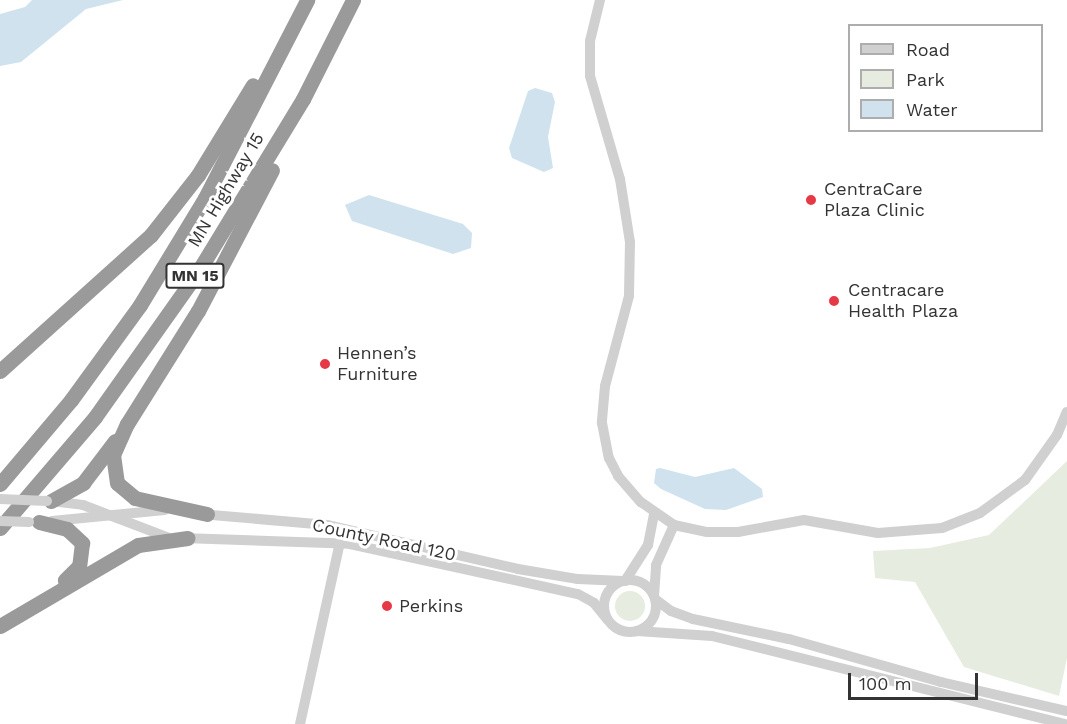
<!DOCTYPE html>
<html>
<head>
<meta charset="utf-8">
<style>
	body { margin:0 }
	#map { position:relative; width:1067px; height:724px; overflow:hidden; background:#fff; font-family:"Work Sans",sans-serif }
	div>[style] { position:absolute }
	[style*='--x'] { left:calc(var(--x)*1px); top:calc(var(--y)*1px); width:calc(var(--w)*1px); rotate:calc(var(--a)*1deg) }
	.green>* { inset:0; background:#e6ecdf }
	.round { border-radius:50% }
	.water>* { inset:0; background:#cfe2ee }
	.minor>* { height:10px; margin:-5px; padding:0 5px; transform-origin:5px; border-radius:5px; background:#d0d0d0 }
	.minor>.ring { margin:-5px; padding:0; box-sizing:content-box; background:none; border:10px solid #d0d0d0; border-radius:50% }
	.highway>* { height:15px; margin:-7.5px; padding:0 7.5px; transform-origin:7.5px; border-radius:7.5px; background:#9a9a9a }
	.minor-bridge>* { height:10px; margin:-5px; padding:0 5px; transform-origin:5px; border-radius:5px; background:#d0d0d0 }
	.dots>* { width:16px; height:16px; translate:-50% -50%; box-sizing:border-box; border:3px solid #fff; border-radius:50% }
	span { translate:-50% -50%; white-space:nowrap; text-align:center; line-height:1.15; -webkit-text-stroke:6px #fff; paint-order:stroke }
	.shield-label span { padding:2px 4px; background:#fff; border:2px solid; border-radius:4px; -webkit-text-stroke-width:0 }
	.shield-label { font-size:16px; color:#333; font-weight:700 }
	.street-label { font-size:18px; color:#333 }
	.poi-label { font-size:18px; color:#333 }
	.left { translate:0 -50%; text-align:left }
	.legend { position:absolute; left:848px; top:24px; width:195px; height:108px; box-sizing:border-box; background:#fff; border:2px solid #adadad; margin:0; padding:8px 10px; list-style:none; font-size:18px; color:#333 }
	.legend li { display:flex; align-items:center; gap:12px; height:30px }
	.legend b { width:30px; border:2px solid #adadad }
	.scale { position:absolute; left:848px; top:673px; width:130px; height:27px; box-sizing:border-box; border:3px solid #333; border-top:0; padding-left:8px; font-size:18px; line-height:21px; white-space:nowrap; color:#333; -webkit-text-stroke:4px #fff; paint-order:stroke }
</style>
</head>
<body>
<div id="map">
	<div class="green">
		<i style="clip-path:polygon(1067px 461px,1067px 658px,1059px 696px,964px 667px,915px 582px,875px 578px,873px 551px,930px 548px,989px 535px)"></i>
		<i class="round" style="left:615px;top:591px;width:30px;height:30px"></i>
	</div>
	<div class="water">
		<i style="clip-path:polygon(32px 0,123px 0,86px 9px,21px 62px,0 66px,0 14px,25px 7px)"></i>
		<i style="clip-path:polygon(535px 88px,552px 93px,555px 102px,548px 137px,553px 168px,544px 172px,512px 158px,509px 148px,528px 91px)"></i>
		<i style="clip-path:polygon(369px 195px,463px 224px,472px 233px,471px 248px,453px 254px,352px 221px,345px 205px)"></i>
		<i style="clip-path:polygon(660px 468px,695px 477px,734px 468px,762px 489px,763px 497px,726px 510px,705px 509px,661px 489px,654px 483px,656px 469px)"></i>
	</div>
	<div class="minor">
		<i style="--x:600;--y:0;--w:42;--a:103.7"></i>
		<i style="--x:590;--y:41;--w:35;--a:90"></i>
		<i style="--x:590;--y:76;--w:107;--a:73.8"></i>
		<i style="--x:620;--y:179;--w:64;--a:81"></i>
		<i style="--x:630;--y:242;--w:54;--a:91.1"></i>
		<i style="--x:629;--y:296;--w:93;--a:104.9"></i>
		<i style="--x:605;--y:386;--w:37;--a:95"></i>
		<i style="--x:602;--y:423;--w:36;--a:79"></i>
		<i style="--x:609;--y:458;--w:20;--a:63"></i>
		<i style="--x:618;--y:476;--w:35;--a:49"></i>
		<i style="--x:641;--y:502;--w:40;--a:34.9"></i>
		<i style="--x:674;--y:525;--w:34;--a:12"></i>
		<i style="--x:707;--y:532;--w:31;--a:0"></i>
		<i style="--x:738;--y:532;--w:67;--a:-10.3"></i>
		<i style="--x:804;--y:520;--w:75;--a:10"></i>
		<i style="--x:878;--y:533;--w:64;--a:-4.5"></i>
		<i style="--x:942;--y:528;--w:41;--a:-21.5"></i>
		<i style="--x:980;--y:513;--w:56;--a:-36.3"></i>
		<i style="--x:1025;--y:480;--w:55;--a:-54.6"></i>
		<i style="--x:1057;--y:435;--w:25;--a:-67"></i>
		<i style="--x:51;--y:501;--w:32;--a:7"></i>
		<i style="--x:83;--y:505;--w:90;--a:20.9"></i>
		<i style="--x:200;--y:514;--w:128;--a:4.9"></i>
		<i style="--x:328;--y:525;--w:195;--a:13"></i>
		<i style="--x:518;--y:569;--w:61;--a:9.5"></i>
		<i style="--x:578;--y:579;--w:45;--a:2.5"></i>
		<i style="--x:52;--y:521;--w:113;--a:-5.6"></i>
		<i style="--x:182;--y:538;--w:168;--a:2"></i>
		<i style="--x:350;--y:544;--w:233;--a:12.4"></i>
		<i style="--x:578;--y:594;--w:18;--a:29"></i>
		<i style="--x:594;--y:603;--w:21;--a:51"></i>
		<i class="ring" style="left:604px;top:580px;width:42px;height:42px"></i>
		<i style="--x:625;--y:581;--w:43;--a:-57.4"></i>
		<i style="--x:648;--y:545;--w:32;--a:-79"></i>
		<i style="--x:654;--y:596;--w:31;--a:-86"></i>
		<i style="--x:656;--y:565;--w:44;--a:-65.8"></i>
		<i style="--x:655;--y:599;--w:20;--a:37"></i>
		<i style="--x:671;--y:611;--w:23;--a:20"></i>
		<i style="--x:693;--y:619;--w:98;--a:11.8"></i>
		<i style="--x:789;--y:639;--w:158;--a:15.8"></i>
		<i style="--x:941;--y:682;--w:129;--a:13"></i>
		<i style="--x:637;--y:631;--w:75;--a:3.8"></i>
		<i style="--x:712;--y:636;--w:363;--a:14"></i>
		<i style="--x:300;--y:724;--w:186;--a:-77.6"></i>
	</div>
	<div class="highway">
		<i style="--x:0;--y:371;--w:203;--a:-42"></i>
		<i style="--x:151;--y:235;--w:76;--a:-51.9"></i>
		<i style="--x:198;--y:175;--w:105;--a:-58.6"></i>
		<i style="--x:0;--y:484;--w:110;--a:-49.8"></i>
		<i style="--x:71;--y:400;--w:117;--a:-54"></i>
		<i style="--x:140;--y:305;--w:125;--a:-58.7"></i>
		<i style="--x:205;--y:198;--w:223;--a:-62.7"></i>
		<i style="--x:51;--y:501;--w:37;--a:-29"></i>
		<i style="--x:83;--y:483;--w:53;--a:-52.7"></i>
		<i style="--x:207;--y:514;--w:74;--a:-167.5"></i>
		<i style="--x:135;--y:498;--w:23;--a:-140"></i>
		<i style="--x:117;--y:483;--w:28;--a:-98"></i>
		<i style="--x:113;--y:455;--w:34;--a:-66"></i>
		<i style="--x:127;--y:424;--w:133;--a:-57.9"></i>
		<i style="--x:198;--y:311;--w:159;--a:-62.3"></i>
		<i style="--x:39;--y:522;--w:29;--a:14"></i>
		<i style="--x:67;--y:529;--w:21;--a:43"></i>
		<i style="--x:82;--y:543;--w:23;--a:97"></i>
		<i style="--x:79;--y:566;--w:20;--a:135"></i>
		<i style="--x:0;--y:528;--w:146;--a:-49.4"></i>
		<i style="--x:95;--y:417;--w:180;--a:-54.7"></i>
		<i style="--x:199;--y:270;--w:200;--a:-58.7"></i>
		<i style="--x:303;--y:99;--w:111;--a:-63.2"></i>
		<i style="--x:0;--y:626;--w:160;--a:-30.4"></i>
		<i style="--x:138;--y:545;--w:50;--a:-8"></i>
	</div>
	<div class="minor-bridge">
		<i style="--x:0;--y:499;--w:47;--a:2.4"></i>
		<i style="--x:0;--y:521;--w:29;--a:2"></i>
	</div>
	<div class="dots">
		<i style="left:811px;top:200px;background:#e63946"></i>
		<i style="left:834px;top:301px;background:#e63946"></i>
		<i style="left:325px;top:364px;background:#e63946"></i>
		<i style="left:387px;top:606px;background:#e63946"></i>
	</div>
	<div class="shield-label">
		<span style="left:195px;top:276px">MN 15</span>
	</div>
	<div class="street-label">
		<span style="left:226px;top:190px;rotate:-59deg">MN Highway 15</span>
		<span style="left:384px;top:540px;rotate:12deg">County Road 120</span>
	</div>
	<div class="poi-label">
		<span class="left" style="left:824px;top:200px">CentraCare<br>Plaza Clinic</span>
		<span class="left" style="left:848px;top:301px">Centracare<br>Health Plaza</span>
		<span class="left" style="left:337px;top:364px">Hennen’s<br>Furniture</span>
		<span class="left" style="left:399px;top:606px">Perkins</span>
	</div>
	<ul class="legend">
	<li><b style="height:8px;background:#d0d0d0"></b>Road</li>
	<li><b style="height:16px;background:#e6ecdf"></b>Park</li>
	<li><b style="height:16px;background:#cfe2ee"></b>Water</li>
	</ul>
	<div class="scale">100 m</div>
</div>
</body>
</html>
